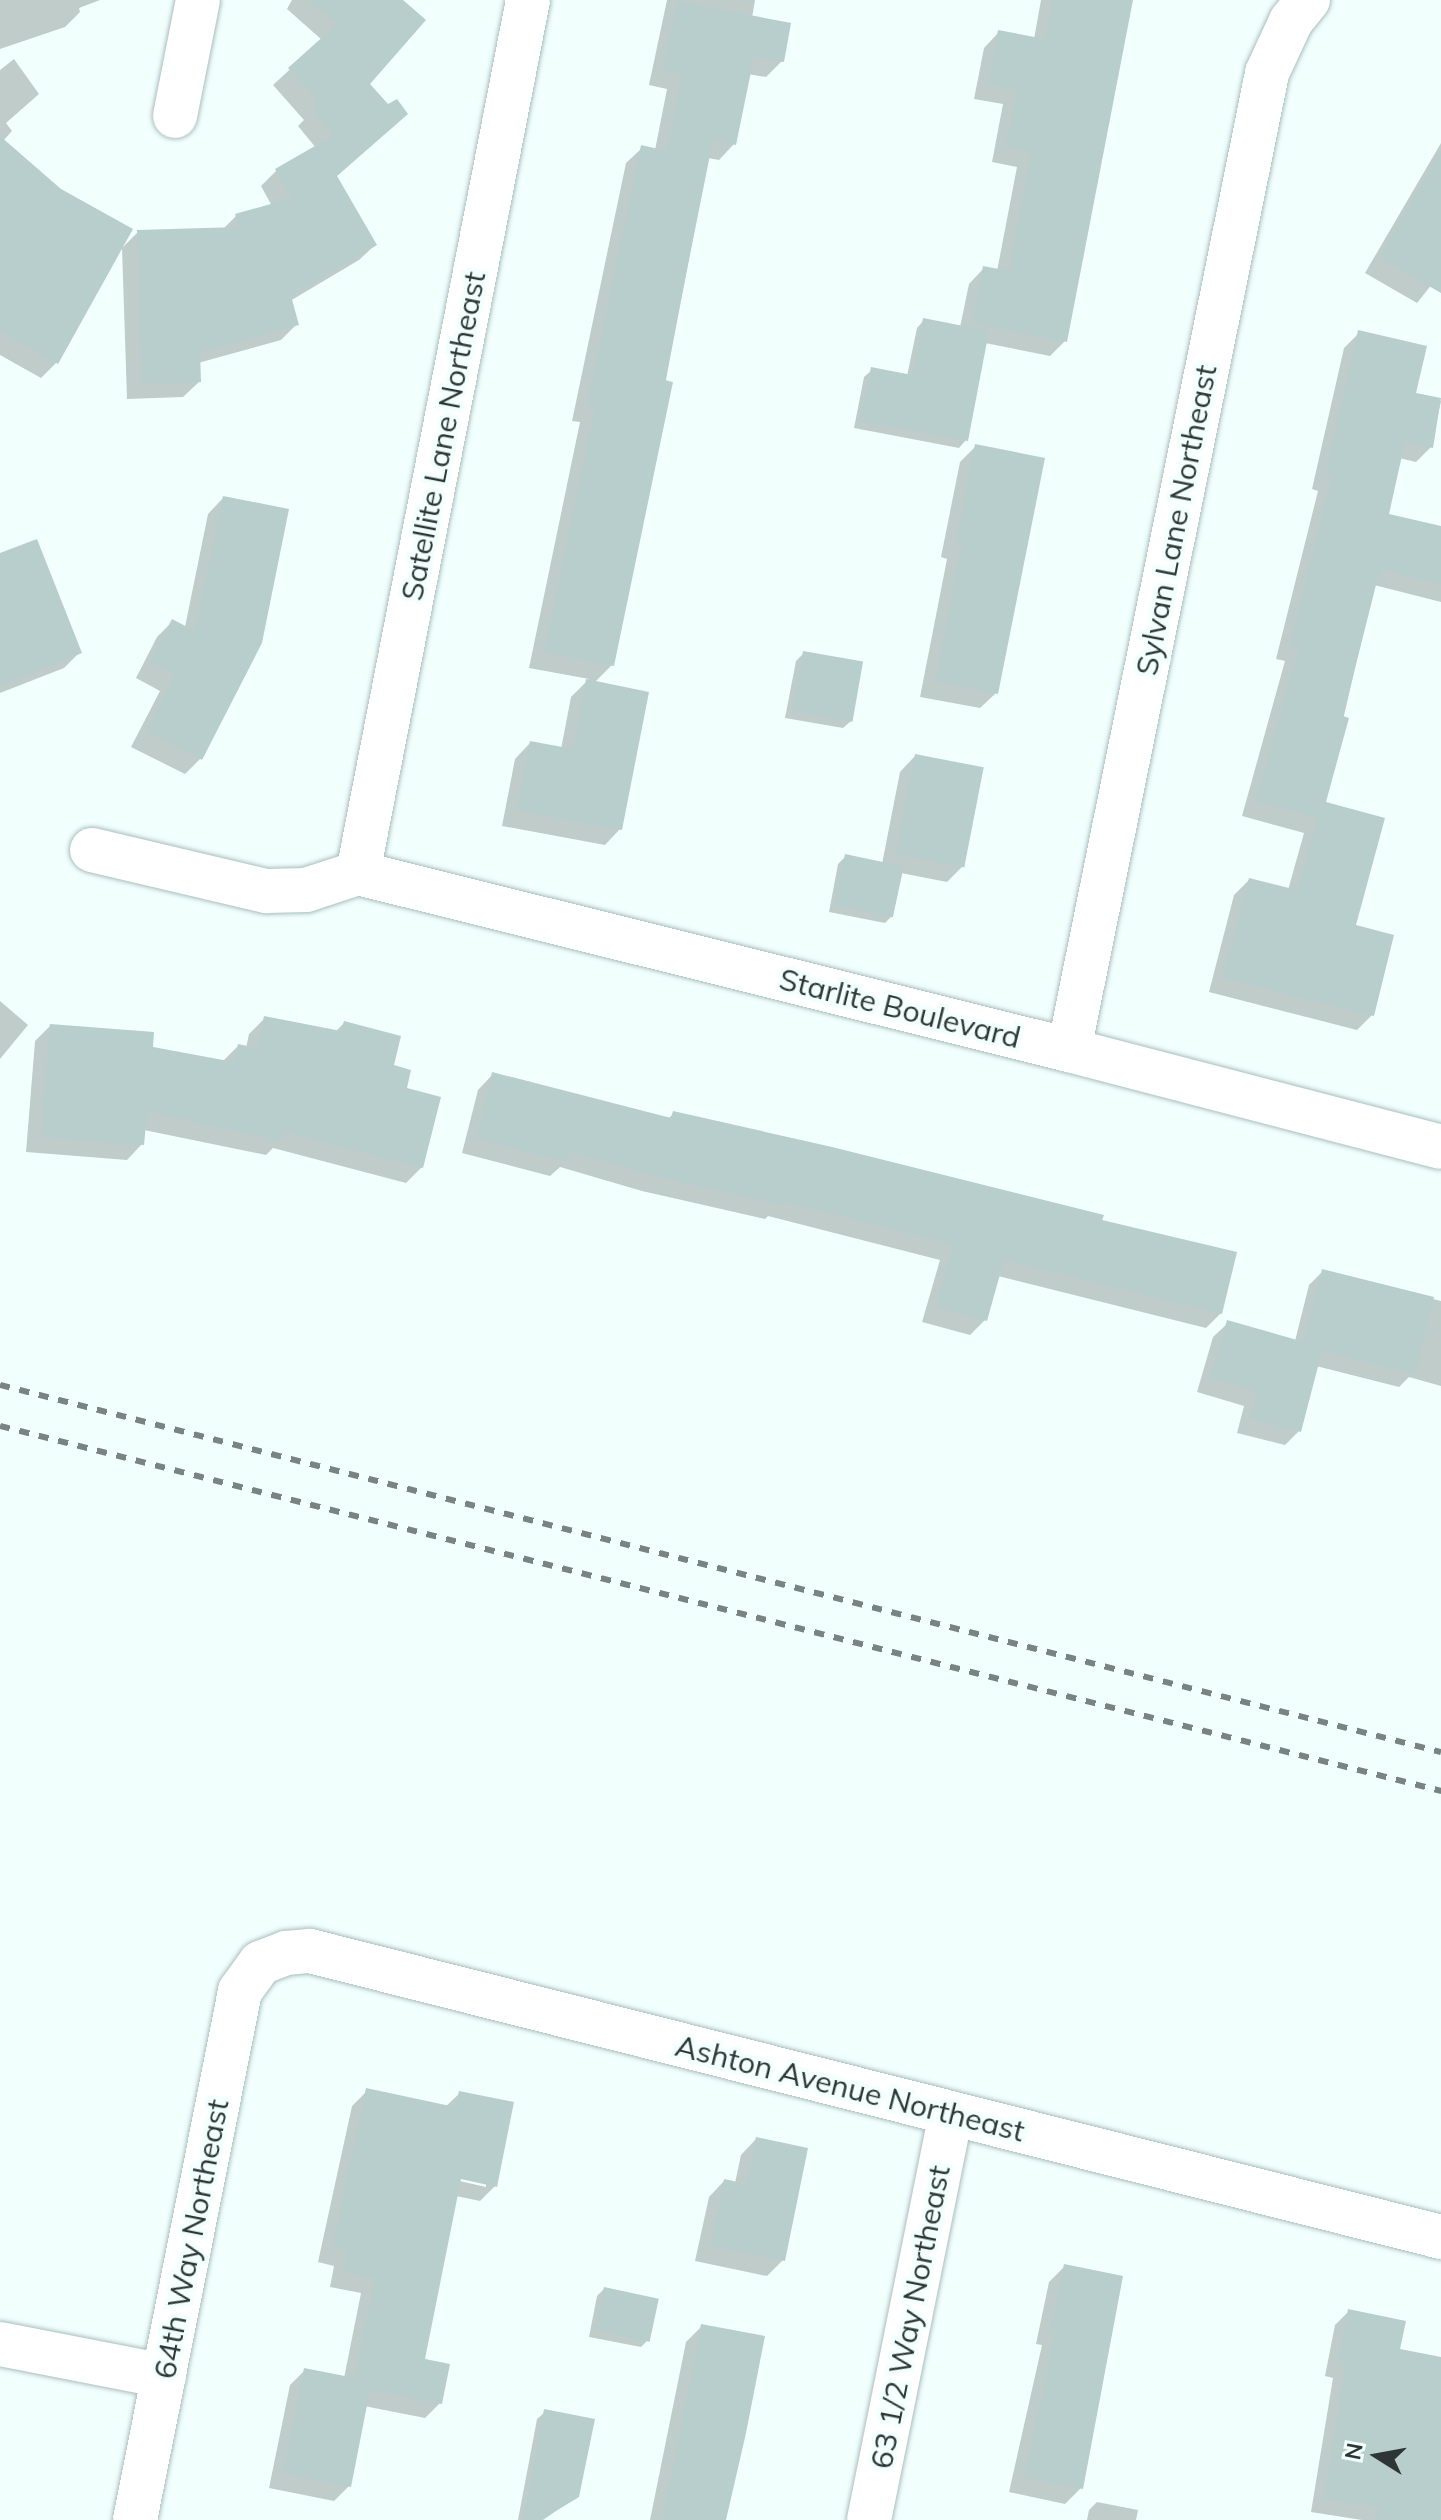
<!DOCTYPE html>
<html>
<head>
<meta charset="utf-8">
<style>
	body { margin:0 }
	#map { position:relative; width:1441px; height:2520px; overflow:hidden; background:#f1fffd; font-family:Mulish,sans-serif }
	div>[style] { position:absolute }
	[style*='--x'] { left:calc(var(--x)*1px); top:calc(var(--y)*1px); width:calc(var(--w)*1px); rotate:calc(var(--a)*1deg) }
	.shadow>* { inset:0; background:#0003 }
	.building>* { inset:0; background:#b8cecc; transform-origin:0 0 }
	.roads { filter:drop-shadow(0 0 2px #a9bfbd) drop-shadow(0 0 2px #a9bfbd) }
	.minor>* { height:44px; margin:-22px; padding:0 22px; transform-origin:22px; border-radius:22px; background:#fff }
	.rail>* { height:6px; margin-top:-3px; transform-origin:0; background:repeating-linear-gradient(90deg,#798482 0 10px,transparent 0 20px) }
	span { translate:-50% -50%; white-space:nowrap; text-align:center; line-height:1.15; -webkit-text-stroke:8px #f1fffd; paint-order:stroke }
	.street-label { font-size:30px; color:#2d3635 }
	.north { position:absolute; left:1337px; top:2416px; width:80px; height:80px; -webkit-text-stroke:6px #f1fffd; paint-order:stroke; rotate:281deg; font-size:22px; font-weight:700; line-height:32px; text-align:center; color:#2d3635 }
	.north::after { content:''; display:block; margin:auto; width:28px; height:36px; background:#2d3635; clip-path:polygon(50% 0,100% 100%,50% 72%,0 100%) }
</style>
</head>
<body>
<div id="map">
	<div class="shadow">
		<i style="clip-path:polygon(0 0,100px 0,79px 8px,80px 12px,65px 27px,0 49px)"></i>
		<i style="clip-path:polygon(292px 0,400px 0,336px 177px,375px 245px,359px 260px,290px 301px,297px 324px,281px 340px,198px 363px,199px 382px,183px 397px,127px 399px,122px 248px,138px 232px,223px 229px,236px 216px,272px 206px,261px 186px,277px 170px,316px 148px,298px 126px,304px 120px,273px 85px,322px 40px,287px 9px)"></i>
		<i style="clip-path:polygon(667px 0,755px 0,752px 18px,782px 61px,766px 77px,748px 74px,734px 144px,719px 160px,708px 158px,612px 665px,594px 683px,620px 829px,605px 845px,502px 826px,515px 759px,530px 743px,561px 749px,571px 697px,589px 679px,529px 668px,580px 422px,572px 421px,626px 163px,642px 148px,655px 150px,667px 89px,649px 85px)"></i>
		<i style="clip-path:polygon(1041px 0,1131px 0,1065px 341px,1050px 356px,985px 343px,966px 440px,959px 448px,854px 428px,864px 377px,872px 370px,907px 376px,917px 328px,924px 320px,960px 327px,969px 284px,984px 268px,997px 271px,1017px 167px,992px 162px,1003px 104px,974px 99px,984px 48px,999px 32px,1034px 39px)"></i>
		<i style="clip-path:polygon(14px 59px,39px 94px,6px 123px,12px 131px,3px 141px,57px 362px,41px 378px,0 355px,0 70px)"></i>
		<i style="clip-path:polygon(1441px 143px,1441px 273px,1417px 303px,1365px 273px)"></i>
		<i style="clip-path:polygon(1359px 333px,1414px 394px,1441px 401px,1431px 447px,1416px 462px,1399px 458px,1386px 515px,1441px 528px,1441px 602px,1374px 585px,1324px 803px,1372px 1015px,1357px 1030px,1209px 992px,1234px 895px,1249px 880px,1288px 890px,1304px 833px,1242px 816px,1285px 661px,1276px 659px,1318px 491px,1312px 489px,1344px 348px)"></i>
		<i style="clip-path:polygon(976px 446px,996px 693px,980px 708px,920px 697px,947px 559px,941px 557px,960px 462px)"></i>
		<i style="clip-path:polygon(223px 498px,200px 759px,185px 774px,131px 747px,160px 691px,136px 678px,157px 637px,173px 621px,185px 627px,208px 514px)"></i>
		<i style="clip-path:polygon(0 556px,80px 652px,64px 668px,0 693px)"></i>
		<i style="clip-path:polygon(804px 653px,851px 721px,843px 728px,785px 718px,796px 661px)"></i>
		<i style="clip-path:polygon(915px 756px,963px 866px,947px 882px,901px 873px,893px 915px,885px 923px,829px 912px,838px 864px,845px 857px,882px 864px,900px 772px)"></i>
		<i style="clip-path:polygon(0 1001px,28px 1025px,0 1059px)"></i>
		<i style="clip-path:polygon(265px 1018px,335px 1032px,344px 1023px,391px 1067px,404px 1089px,422px 1167px,406px 1183px,273px 1148px,266px 1155px,144px 1130px,142px 1144px,127px 1160px,26px 1152px,35px 1041px,50px 1026px,222px 1062px,238px 1046px,246px 1048px,249px 1034px)"></i>
		<i style="clip-path:polygon(493px 1074px,668px 1119px,673px 1114px,1100px 1222px,1221px 1313px,1206px 1328px,998px 1276px,985px 1320px,970px 1335px,922px 1322px,940px 1260px,768px 1216px,765px 1219px,642px 1191px,560px 1167px,550px 1176px,462px 1153px,478px 1090px)"></i>
		<i style="clip-path:polygon(1323px 1271px,1441px 1301px,1441px 1386px,1409px 1377px,1399px 1387px,1316px 1366px,1299px 1431px,1285px 1445px,1237px 1433px,1244px 1406px,1197px 1392px,1213px 1337px,1228px 1323px,1295px 1341px,1309px 1285px)"></i>
		<i style="clip-path:polygon(evenodd,367px 2091px,445px 2107px,460px 2093px,495px 2186px,480px 2201px,456px 2196px,422px 2361px,440px 2403px,425px 2418px,364px 2406px,349px 2486px,334px 2501px,269px 2488px,290px 2385px,305px 2370px,344px 2378px,361px 2293px,330px 2287px,334px 2266px,318px 2262px,352px 2106px,367px 2091px,452px 2175px,486px 2183px,486px 2187px,451px 2179px,452px 2175px)"></i>
		<i style="clip-path:polygon(756px 2139px,783px 2260px,767px 2276px,695px 2261px,709px 2197px,724px 2181px,735px 2183px,741px 2155px)"></i>
		<i style="clip-path:polygon(1065px 2266px,1081px 2488px,1065px 2504px,1009px 2492px,1042px 2345px,1036px 2344px,1049px 2282px)"></i>
		<i style="clip-path:polygon(604px 2289px,648px 2340px,641px 2347px,589px 2337px,597px 2296px)"></i>
		<i style="clip-path:polygon(1349px 2311px,1398px 2351px,1441px 2359px,1441px 2520px,1362px 2520px,1311px 2512px,1333px 2378px,1325px 2376px,1335px 2325px)"></i>
		<i style="clip-path:polygon(702px 2326px,725px 2520px,650px 2520px,686px 2342px)"></i>
		<i style="clip-path:polygon(545px 2412px,577px 2496px,543px 2520px,518px 2520px,537px 2419px)"></i>
		<i style="clip-path:polygon(1097px 2502px,1138px 2510px,1136px 2520px,1087px 2520px,1089px 2510px)"></i>
	</div>
	<div class="building">
		<i style="clip-path:polygon(309px 0,403px 0,426px 20px,370px 84px,388px 104px,397px 99px,408px 114px,337px 176px,377px 245px,291px 296px,299px 325px,200px 352px,201px 382px,142px 384px,137px 230px,239px 227px,235px 214px,292px 198px,275px 169px,334px 135px,312px 109px,319px 103px,288px 68px,337px 24px)"></i>
		<i style="clip-path:polygon(1052px 0,1133px 0,1067px 342px,972px 323px,983px 266px,1009px 271px,1031px 152px,1005px 147px,1017px 90px,988px 84px,998px 30px,1045px 39px)"></i>
		<i style="clip-path:polygon(677px 1px,791px 23px,784px 62px,754px 57px,736px 145px,713px 140px,665px 380px,673px 382px,614px 666px,544px 652px,595px 407px,587px 405px,641px 145px,667px 151px,682px 74px,663px 70px)"></i>
		<i style="clip-path:polygon(0 136px,61px 189px,133px 229px,58px 364px,0 331px)"></i>
		<i style="clip-path:polygon(1441px 151px,1441px 293px,1379px 257px)"></i>
		<i style="clip-path:polygon(923px 318px,989px 331px,968px 441px,860px 421px,871px 367px,912px 375px)"></i>
		<i style="clip-path:polygon(1358px 330px,1427px 346px,1416px 393px,1441px 398px,1433px 448px,1405px 442px,1389px 514px,1441px 526px,1441px 584px,1380px 569px,1343px 716px,1349px 718px,1326px 802px,1385px 818px,1356px 925px,1394px 935px,1374px 1016px,1223px 978px,1249px 878px,1297px 890px,1318px 818px,1256px 801px,1299px 647px,1290px 645px,1332px 476px,1325px 475px)"></i>
		<i style="clip-path:polygon(975px 444px,1045px 458px,998px 694px,935px 682px,962px 543px,956px 542px)"></i>
		<i style="clip-path:polygon(223px 496px,289px 509px,262px 643px,202px 760px,146px 731px,175px 675px,150px 662px,172px 619px,195px 631px)"></i>
		<i style="clip-path:polygon(37px 539px,82px 653px,0 685px,0 553px)"></i>
		<i style="left:803px;top:651px;width:61px;height:61px;rotate:10deg"></i>
		<i style="clip-path:polygon(586px 679px,649px 692px,622px 830px,516px 810px,530px 741px,573px 749px)"></i>
		<i style="left:915px;top:754px;width:70px;height:102px;rotate:11deg"></i>
		<i style="left:845px;top:854px;width:60px;height:52px;rotate:12deg"></i>
		<i style="clip-path:polygon(264px 1016px,341px 1031px,344px 1021px,401px 1036px,394px 1065px,411px 1070px,407px 1088px,441px 1097px,423px 1168px,285px 1132px,283px 1141px,147px 1112px,144px 1145px,41px 1137px,50px 1024px,154px 1032px,153px 1047px,234px 1062px,238px 1044px,257px 1048px)"></i>
		<i style="clip-path:polygon(492px 1072px,671px 1118px,673px 1111px,832px 1147px,1104px 1215px,1102px 1220px,1237px 1252px,1222px 1314px,1004px 1260px,987px 1321px,936px 1307px,953px 1245px,783px 1201px,782px 1205px,658px 1177px,570px 1151px,567px 1162px,476px 1138px)"></i>
		<i style="clip-path:polygon(1322px 1269px,1434px 1297px,1415px 1374px,1322px 1351px,1301px 1432px,1250px 1419px,1257px 1392px,1210px 1378px,1227px 1320px,1304px 1342px)"></i>
		<i style="clip-path:polygon(366px 2088px,455px 2107px,459px 2091px,514px 2102px,497px 2187px,461px 2179px,425px 2359px,450px 2364px,442px 2404px,370px 2390px,351px 2487px,283px 2473px,304px 2368px,355px 2378px,375px 2278px,344px 2272px,348px 2251px,332px 2247px)"></i>
		<i style="clip-path:polygon(756px 2137px,808px 2148px,785px 2261px,710px 2246px,724px 2179px,747px 2184px)"></i>
		<i style="clip-path:polygon(1064px 2264px,1123px 2276px,1083px 2489px,1024px 2477px,1056px 2330px,1051px 2329px)"></i>
		<i style="left:604px;top:2287px;width:56px;height:44px;rotate:12deg"></i>
		<i style="clip-path:polygon(1348px 2309px,1406px 2321px,1400px 2349px,1441px 2357px,1441px 2520px,1376px 2520px,1378px 2507px,1324px 2499px,1345px 2364px,1338px 2363px)"></i>
		<i style="clip-path:polygon(701px 2324px,765px 2336px,746px 2433px,726px 2520px,662px 2520px)"></i>
		<i style="clip-path:polygon(544px 2409px,595px 2419px,579px 2497px,541px 2520px,523px 2520px)"></i>
	</div>
	<div class="roads">
		<div class="minor">
			<i style="--x:175;--y:116;--w:118;--a:-78.8"></i>
			<i style="--x:92;--y:850;--w:179;--a:13.3"></i>
			<i style="--x:266;--y:891;--w:40;--a:-1.4"></i>
			<i style="--x:306;--y:890;--w:55;--a:-18.1"></i>
			<i style="--x:358;--y:873;--w:733;--a:13.98"></i>
			<i style="--x:1069;--y:1050;--w:384;--a:14.6"></i>
			<i style="--x:358;--y:873;--w:889;--a:-78.98"></i>
			<i style="--x:1069;--y:1050;--w:997;--a:-78.54"></i>
			<i style="--x:1267;--y:73;--w:57;--a:-65.2"></i>
			<i style="--x:1291;--y:21;--w:27;--a:-51"></i>
			<i style="--x:0;--y:2344;--w:167;--a:11"></i>
			<i style="--x:135;--y:2520;--w:539;--a:-78.77"></i>
			<i style="--x:240;--y:1991;--w:34;--a:-54"></i>
			<i style="--x:260;--y:1963;--w:28;--a:-21"></i>
			<i style="--x:286;--y:1953;--w:24;--a:-5"></i>
			<i style="--x:310;--y:1951;--w:1167;--a:14.19"></i>
			<i style="--x:869;--y:2520;--w:415;--a:-78.6"></i>
		</div>
	</div>
	<div class="rail">
		<i style="--x:0;--y:1385;--w:1487;--a:14.29"></i>
		<i style="--x:0;--y:1426;--w:1487;--a:14.21"></i>
	</div>
	<div class="street-label">
		<span style="left:443px;top:436px;rotate:-79deg">Satellite Lane Northeast</span>
		<span style="left:1176px;top:520px;rotate:-79deg">Sylvan Lane Northeast</span>
		<span style="left:900px;top:1008px;rotate:14deg">Starlite Boulevard</span>
		<span style="left:850px;top:2088px;rotate:14deg">Ashton Avenue Northeast</span>
		<span style="left:191px;top:2239px;rotate:-79deg">64th Way Northeast</span>
		<span style="left:910px;top:2317px;rotate:-79deg">63 1/2 Way Northeast</span>
	</div>
	<div class="north">N</div>
</div>
</body>
</html>
